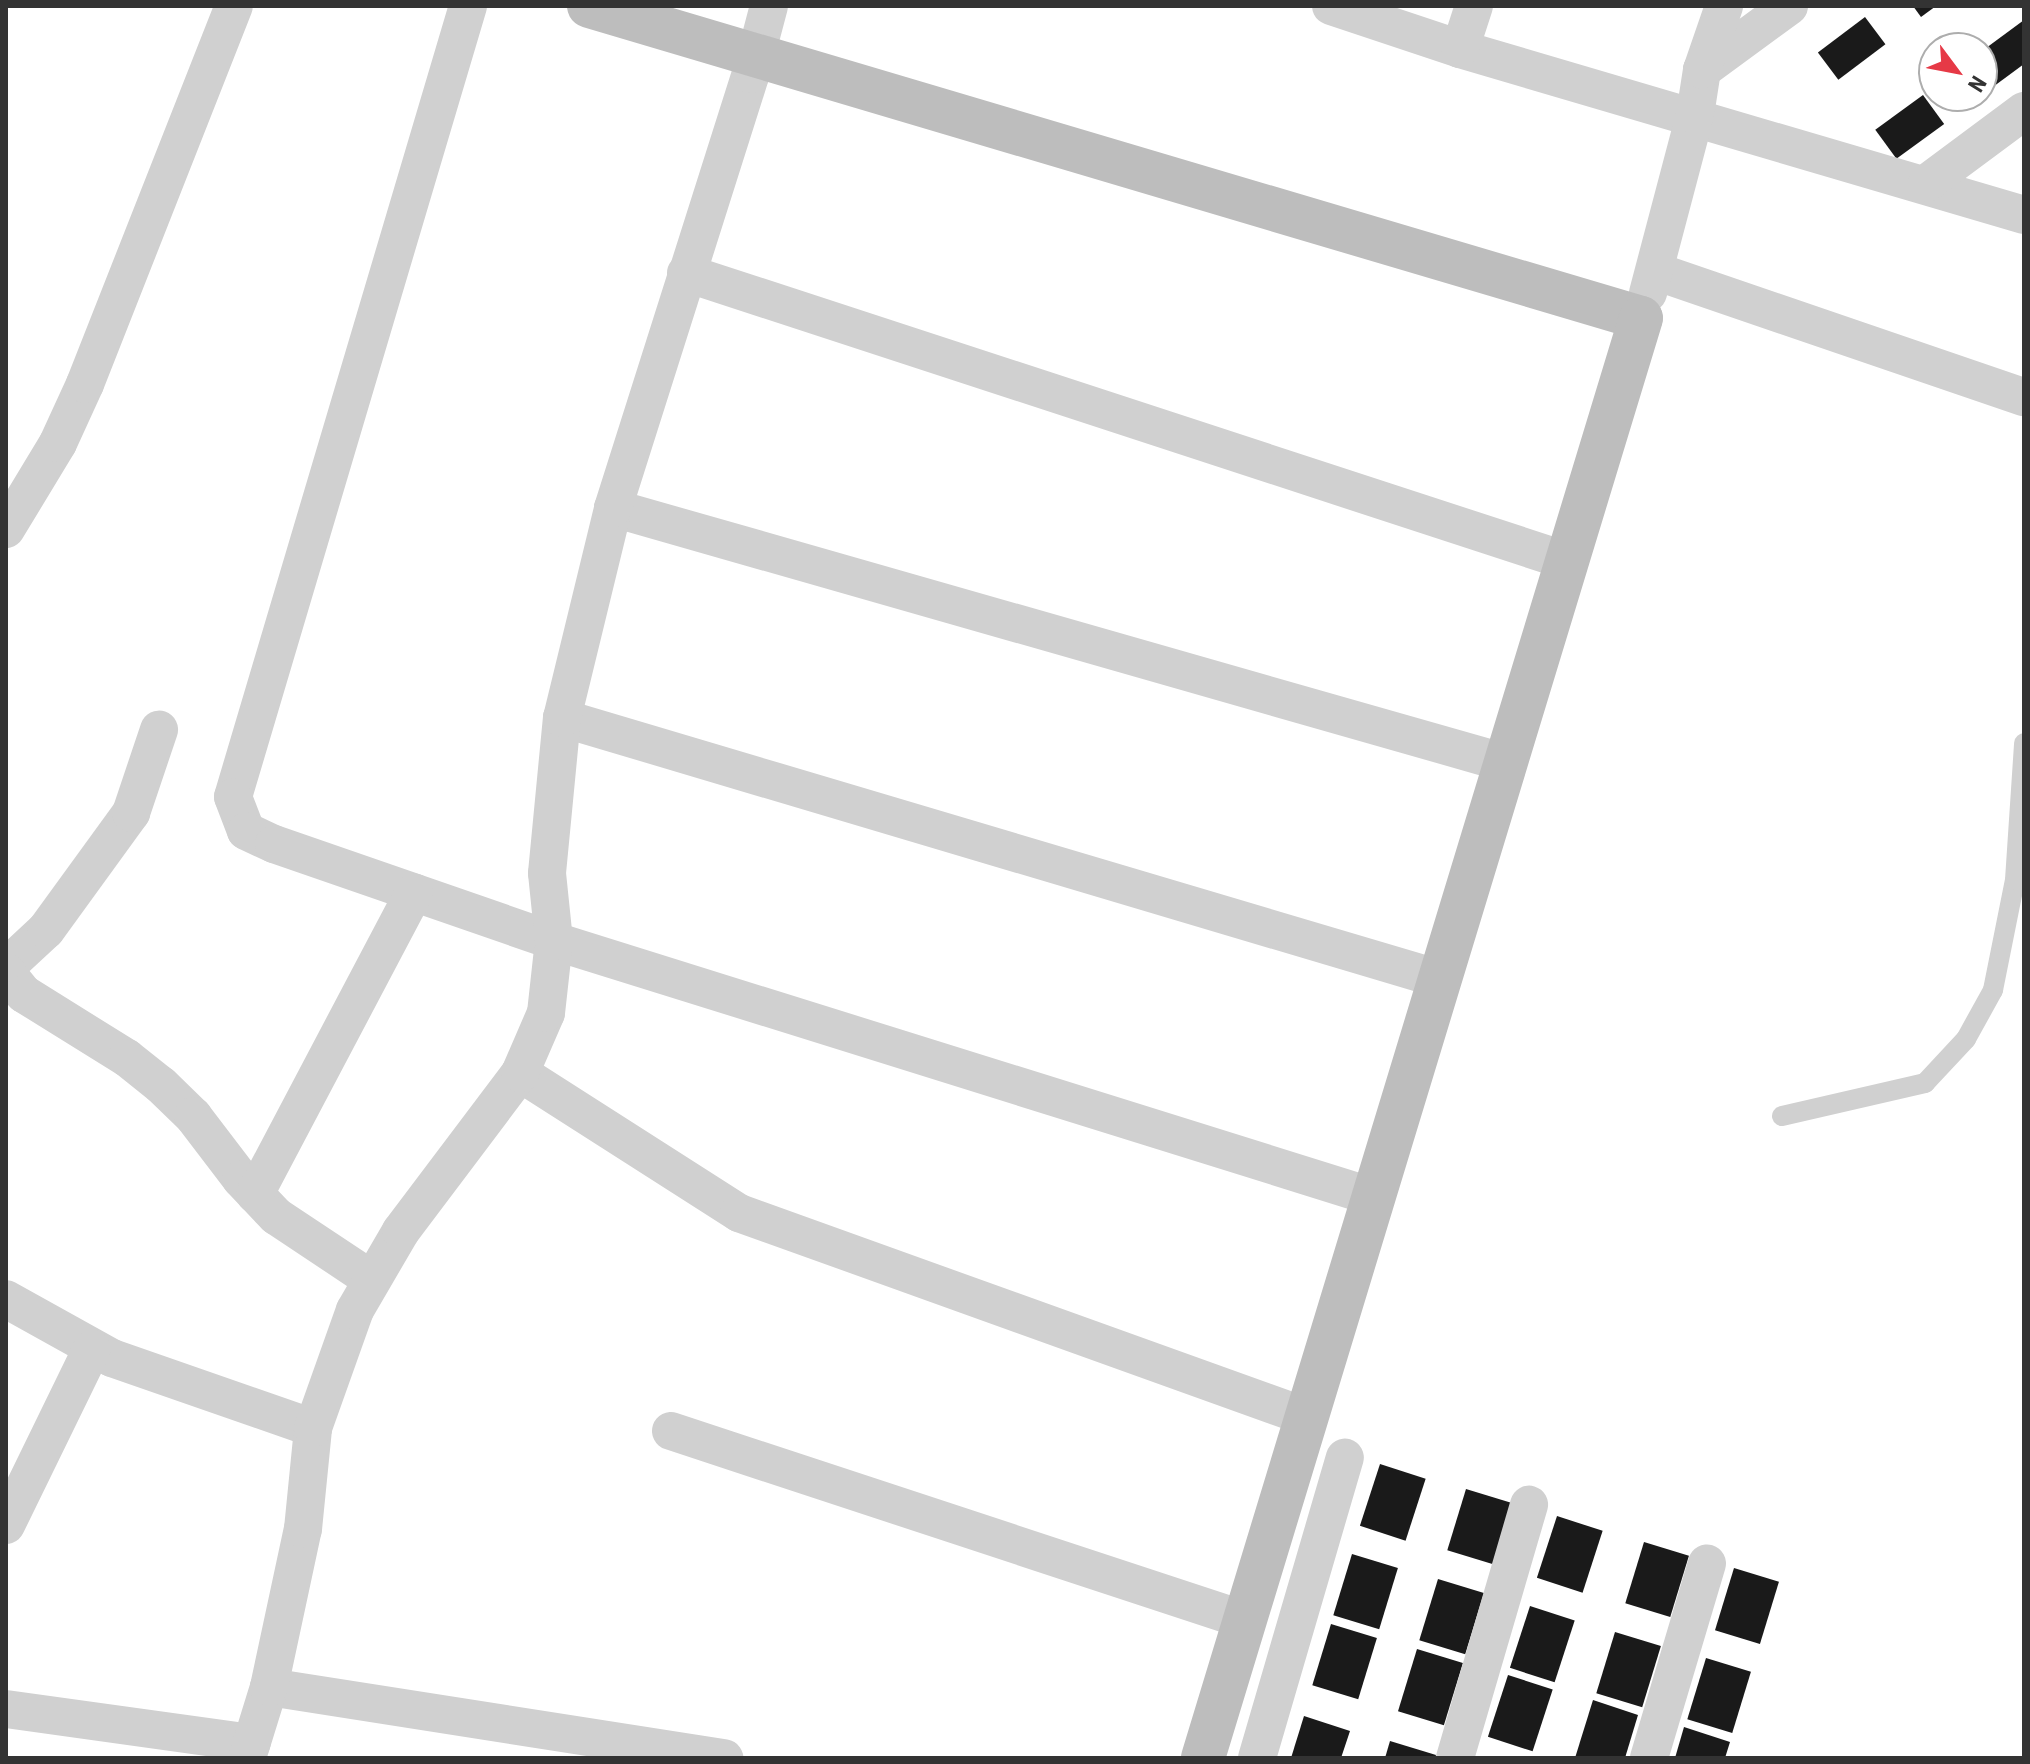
<!DOCTYPE html>
<html>
<head>
<meta charset="utf-8">
<style>
	body { margin:0 }
	#map { position:relative; width:2030px; height:1764px; overflow:hidden; background:#fff; font-family:"Roboto Condensed",sans-serif }
	div>[style] { position:absolute }
	[style*='--x'] { left:calc(var(--x)*1px); top:calc(var(--y)*1px); width:calc(var(--w)*1px); rotate:calc(var(--a)*1deg) }
	.building>* { inset:0; background:#1a1a1a; transform-origin:0 0 }
	.lane>* { height:20px; margin:-10px; padding:0 10px; transform-origin:10px; border-radius:10px; background:#d0d0d0 }
	.street>* { height:38px; margin:-19px; padding:0 19px; transform-origin:19px; border-radius:19px; background:#d0d0d0 }
	.secondary>* { height:44px; margin:-22px; padding:0 22px; transform-origin:22px; border-radius:22px; background:#bdbdbd }
	span { translate:-50% -50%; white-space:nowrap; text-align:center; line-height:1.15; -webkit-text-stroke:8px #fff; paint-order:stroke }
	.frame { position:absolute; inset:0; border:8px solid #333; pointer-events:none }
	.north { position:absolute; left:1918px; top:32px; width:80px; height:80px; box-sizing:border-box; background:#fff; border:2px solid #adadad; border-radius:50%; rotate:122deg; font-size:22px; font-weight:700; line-height:32px; text-align:center; color:#333 }
	.north::after { content:''; display:block; margin:auto; width:28px; height:36px; background:#e63946; clip-path:polygon(50% 0,100% 100%,50% 72%,0 100%) }
</style>
</head>
<body>
<div id="map">
	<div class="building">
		<i style="clip-path:polygon(1913px 6px,1936px 6px,1921px 17px)"></i>
		<i style="left:1865px;top:17px;width:34px;height:59px;rotate:53deg"></i>
		<i style="clip-path:polygon(2024px 20px,2024px 64px,1982px 95px,1982px 51px)"></i>
		<i style="left:1923px;top:95px;width:36px;height:59px;rotate:54deg"></i>
		<i style="left:1380px;top:1464px;width:48px;height:65px;rotate:18deg"></i>
		<i style="left:1466px;top:1489px;width:48px;height:64px;rotate:17deg"></i>
		<i style="left:1557px;top:1516px;width:48px;height:65px;rotate:18deg"></i>
		<i style="left:1644px;top:1542px;width:47px;height:64px;rotate:17deg"></i>
		<i style="left:1352px;top:1554px;width:48px;height:64px;rotate:17deg"></i>
		<i style="left:1734px;top:1568px;width:47px;height:65px;rotate:17deg"></i>
		<i style="left:1438px;top:1579px;width:48px;height:64px;rotate:17deg"></i>
		<i style="left:1530px;top:1606px;width:47px;height:65px;rotate:18deg"></i>
		<i style="left:1331px;top:1624px;width:48px;height:64px;rotate:17deg"></i>
		<i style="left:1615px;top:1632px;width:48px;height:64px;rotate:17deg"></i>
		<i style="left:1417px;top:1649px;width:48px;height:65px;rotate:17deg"></i>
		<i style="left:1706px;top:1658px;width:47px;height:64px;rotate:17deg"></i>
		<i style="left:1508px;top:1675px;width:47px;height:65px;rotate:18deg"></i>
		<i style="clip-path:polygon(1593px 1700px,1638px 1715px,1625px 1758px,1575px 1758px)"></i>
		<i style="clip-path:polygon(1304px 1716px,1350px 1731px,1341px 1758px,1291px 1758px)"></i>
		<i style="clip-path:polygon(1684px 1727px,1730px 1742px,1725px 1758px,1675px 1758px)"></i>
		<i style="clip-path:polygon(1390px 1741px,1436px 1755px,1435px 1758px,1385px 1758px)"></i>
	</div>
	<div class="lane">
		<i style="--x:1782;--y:1116;--w:147;--a:-13"></i>
		<i style="--x:1925;--y:1083;--w:60;--a:-47"></i>
		<i style="--x:1966;--y:1039;--w:56;--a:-61.1"></i>
		<i style="--x:1993;--y:990;--w:112;--a:-78.7"></i>
		<i style="--x:2015;--y:880;--w:137;--a:-86.2"></i>
	</div>
	<div class="street">
		<i style="--x:468;--y:6;--w:825;--a:106.55"></i>
		<i style="--x:233;--y:797;--w:36;--a:69"></i>
		<i style="--x:246;--y:831;--w:31;--a:25"></i>
		<i style="--x:274;--y:844;--w:296;--a:19.1"></i>
		<i style="--x:554;--y:941;--w:859;--a:17.34"></i>
		<i style="--x:1331;--y:6;--w:136;--a:18.4"></i>
		<i style="--x:1460;--y:49;--w:588;--a:16.4"></i>
		<i style="--x:1460;--y:49;--w:45;--a:-72"></i>
		<i style="--x:1702;--y:70;--w:108;--a:-36.3"></i>
		<i style="--x:1927;--y:183;--w:121;--a:-36.6"></i>
		<i style="--x:1655;--y:271;--w:390;--a:18.9"></i>
		<i style="--x:686;--y:273;--w:927;--a:18.1"></i>
		<i style="--x:1648;--y:293;--w:184;--a:-75.2"></i>
		<i style="--x:1695;--y:115;--w:46;--a:-81.2"></i>
		<i style="--x:1702;--y:70;--w:68;--a:-71"></i>
		<i style="--x:613;--y:508;--w:929;--a:15.94"></i>
		<i style="--x:6;--y:529;--w:100;--a:-58.8"></i>
		<i style="--x:58;--y:443;--w:65;--a:-65.4"></i>
		<i style="--x:85;--y:384;--w:406;--a:-68.5"></i>
		<i style="--x:562;--y:718;--w:916;--a:16.56"></i>
		<i style="--x:6;--y:967;--w:54;--a:-42.8"></i>
		<i style="--x:46;--y:930;--w:145;--a:-54"></i>
		<i style="--x:131;--y:813;--w:88;--a:-71.4"></i>
		<i style="--x:6;--y:972;--w:28;--a:51"></i>
		<i style="--x:24;--y:994;--w:121;--a:31.9"></i>
		<i style="--x:127;--y:1058;--w:43;--a:38.5"></i>
		<i style="--x:161;--y:1085;--w:45;--a:44.1"></i>
		<i style="--x:193;--y:1116;--w:79;--a:52.7"></i>
		<i style="--x:241;--y:1179;--w:51;--a:46.6"></i>
		<i style="--x:276;--y:1216;--w:114;--a:33.6"></i>
		<i style="--x:520;--y:1073;--w:260;--a:32.6"></i>
		<i style="--x:739;--y:1213;--w:604;--a:19.76"></i>
		<i style="--x:255;--y:1194;--w:341;--a:-62.2"></i>
		<i style="--x:6;--y:1299;--w:121;--a:29.1"></i>
		<i style="--x:112;--y:1358;--w:213;--a:19.2"></i>
		<i style="--x:671;--y:1431;--w:604;--a:18.23"></i>
		<i style="--x:6;--y:1525;--w:196;--a:-64"></i>
		<i style="--x:269;--y:1687;--w:461;--a:8.9"></i>
		<i style="--x:6;--y:1709;--w:248;--a:7.9"></i>
		<i style="--x:247;--y:1758;--w:74;--a:-72.8"></i>
		<i style="--x:269;--y:1687;--w:162;--a:-77.9"></i>
		<i style="--x:303;--y:1529;--w:101;--a:-84.3"></i>
		<i style="--x:313;--y:1428;--w:125;--a:-70.4"></i>
		<i style="--x:355;--y:1310;--w:91;--a:-59.8"></i>
		<i style="--x:401;--y:1231;--w:198;--a:-53"></i>
		<i style="--x:520;--y:1073;--w:65;--a:-66.6"></i>
		<i style="--x:546;--y:1013;--w:72;--a:-83.7"></i>
		<i style="--x:554;--y:941;--w:68;--a:-95.9"></i>
		<i style="--x:547;--y:873;--w:156;--a:-84.5"></i>
		<i style="--x:562;--y:718;--w:216;--a:-76.3"></i>
		<i style="--x:613;--y:508;--w:455;--a:-72.4"></i>
		<i style="--x:751;--y:74;--w:70;--a:-75.2"></i>
		<i style="--x:1257;--y:1758;--w:313;--a:-73.7"></i>
		<i style="--x:1455;--y:1758;--w:264;--a:-73.7"></i>
		<i style="--x:1649;--y:1758;--w:203;--a:-73.4"></i>
	</div>
	<div class="secondary">
		<i style="--x:589;--y:6;--w:1097;--a:16.52"></i>
		<i style="--x:1641;--y:318;--w:1505;--a:106.92"></i>
	</div>
	<div class="frame"></div>
	<div class="north">N</div>
</div>
</body>
</html>
